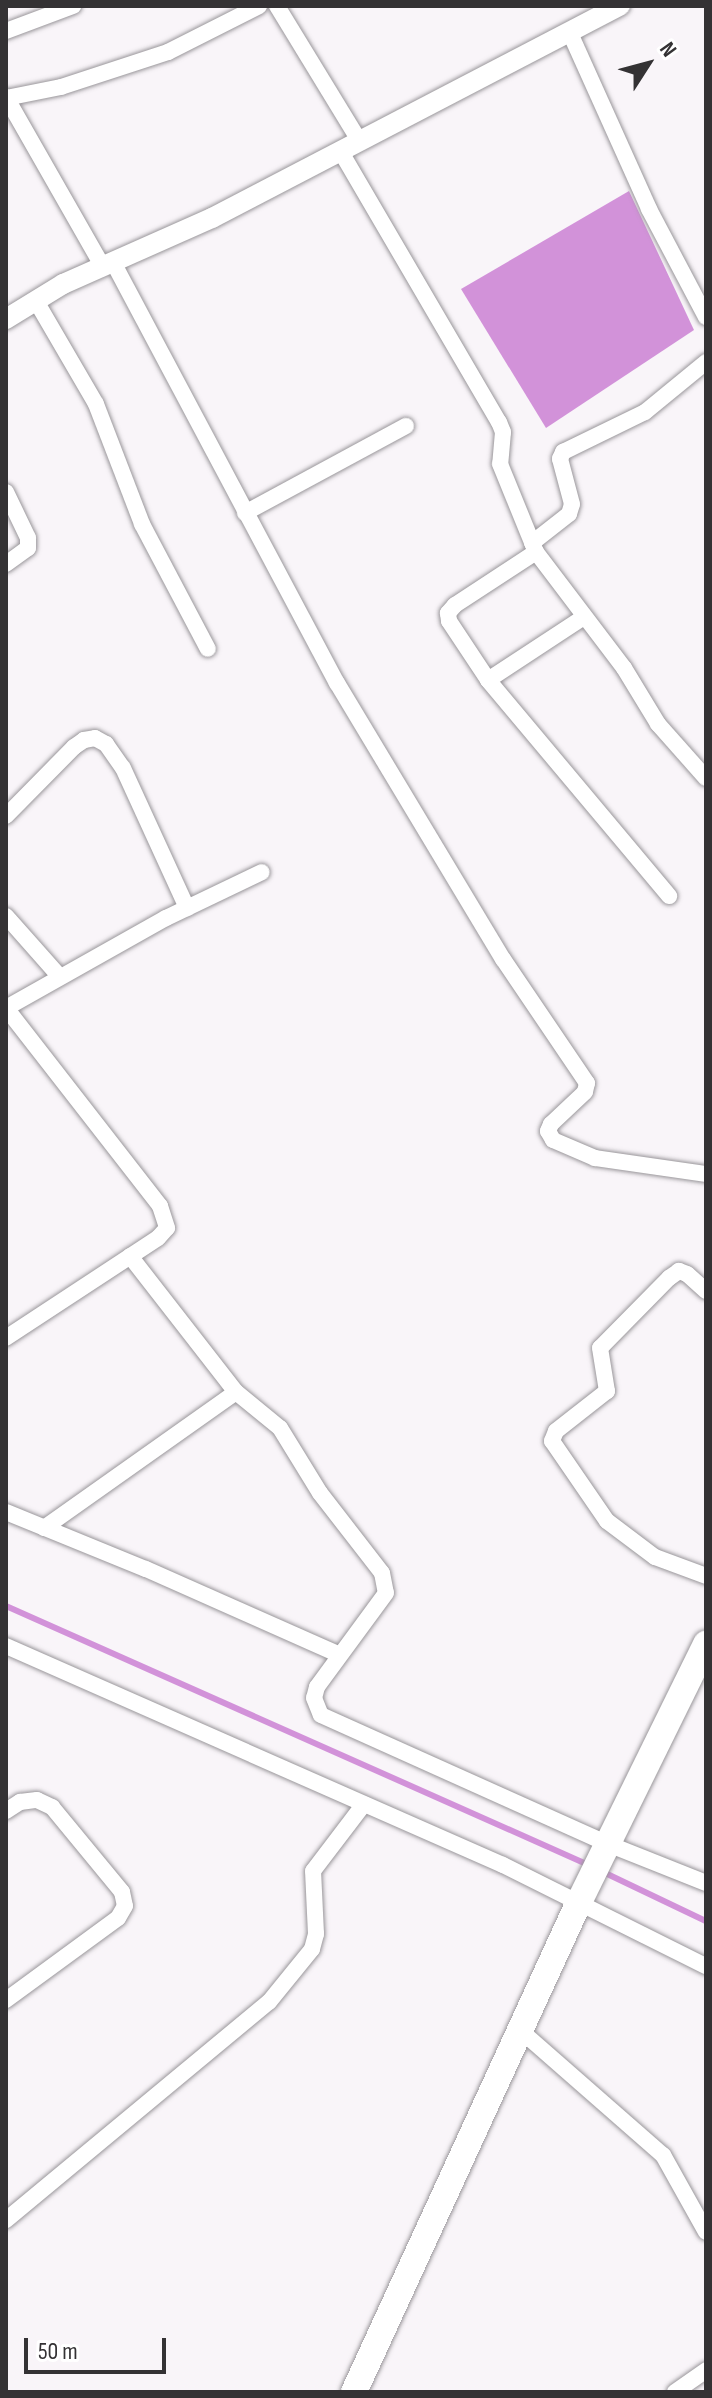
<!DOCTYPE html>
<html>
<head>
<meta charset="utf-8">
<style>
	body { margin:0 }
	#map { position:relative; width:712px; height:2398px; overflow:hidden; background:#f9f5f9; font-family:"Sofia Sans Condensed",sans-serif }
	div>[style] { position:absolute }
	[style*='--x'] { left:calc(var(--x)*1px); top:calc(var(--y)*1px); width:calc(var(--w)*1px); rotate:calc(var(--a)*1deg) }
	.water>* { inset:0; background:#d292d9 }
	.stream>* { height:6px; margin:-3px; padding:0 3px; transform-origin:3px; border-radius:3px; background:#d292d9 }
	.roads { filter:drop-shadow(0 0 2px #99969a) drop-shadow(0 0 2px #99969a) }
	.minor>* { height:16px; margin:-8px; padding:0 8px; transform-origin:8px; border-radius:8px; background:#fff }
	.tertiary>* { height:20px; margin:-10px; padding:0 10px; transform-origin:10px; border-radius:10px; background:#fff }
	.primary>* { height:26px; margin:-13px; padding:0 13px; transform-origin:13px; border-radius:13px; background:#fff }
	span { translate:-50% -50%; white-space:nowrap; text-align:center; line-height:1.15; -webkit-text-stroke:7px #fff; paint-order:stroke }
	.frame { position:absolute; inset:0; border:8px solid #343234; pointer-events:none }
	.north { position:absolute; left:608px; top:24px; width:80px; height:80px; -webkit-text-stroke:6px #fff; paint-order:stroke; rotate:54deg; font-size:22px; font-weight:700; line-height:32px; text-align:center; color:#343234 }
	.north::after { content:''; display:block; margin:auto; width:28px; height:36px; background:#343234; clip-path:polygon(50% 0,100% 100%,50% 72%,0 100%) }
	.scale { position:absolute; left:24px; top:2338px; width:142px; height:36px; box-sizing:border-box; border:4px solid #343234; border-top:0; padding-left:10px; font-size:24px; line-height:28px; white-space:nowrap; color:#343234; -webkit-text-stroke:6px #fff; paint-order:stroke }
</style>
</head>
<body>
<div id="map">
	<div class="water">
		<i style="clip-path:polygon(629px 191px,694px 330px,546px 428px,461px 289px)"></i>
	</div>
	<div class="stream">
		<i style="--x:6;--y:1606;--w:640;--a:23.96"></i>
		<i style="--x:601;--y:1871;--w:116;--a:25.5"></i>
	</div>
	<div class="roads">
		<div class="minor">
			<i style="--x:277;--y:6;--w:159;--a:58.6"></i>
			<i style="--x:6;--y:31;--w:72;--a:-20.5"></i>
			<i style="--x:570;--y:33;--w:193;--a:65.8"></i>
			<i style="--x:649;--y:209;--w:122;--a:62.2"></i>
			<i style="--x:6;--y:97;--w:196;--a:60.3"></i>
			<i style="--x:6;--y:98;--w:56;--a:-11.3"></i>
			<i style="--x:61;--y:87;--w:113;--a:-18.1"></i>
			<i style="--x:168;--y:52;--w:102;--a:-26.8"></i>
			<i style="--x:341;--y:152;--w:313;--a:59.7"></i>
			<i style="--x:499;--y:422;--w:11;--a:68"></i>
			<i style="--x:503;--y:432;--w:32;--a:95"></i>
			<i style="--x:500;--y:464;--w:95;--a:67.8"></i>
			<i style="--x:536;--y:552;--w:146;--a:52.8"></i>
			<i style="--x:624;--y:668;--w:66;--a:58.7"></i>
			<i style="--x:658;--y:724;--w:72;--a:48.4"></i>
			<i style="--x:113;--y:262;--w:477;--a:62"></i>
			<i style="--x:337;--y:683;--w:322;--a:59"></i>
			<i style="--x:503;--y:959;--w:150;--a:55.9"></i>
			<i style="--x:587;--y:1083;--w:9;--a:103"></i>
			<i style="--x:585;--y:1092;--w:47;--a:136.7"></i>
			<i style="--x:551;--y:1124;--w:8;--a:113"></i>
			<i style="--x:548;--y:1131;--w:10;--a:61"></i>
			<i style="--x:553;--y:1140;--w:46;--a:23.2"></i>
			<i style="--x:595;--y:1158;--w:112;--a:8.2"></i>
			<i style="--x:36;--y:301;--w:119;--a:59.8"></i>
			<i style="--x:96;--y:404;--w:129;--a:69"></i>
			<i style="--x:142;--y:524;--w:141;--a:62.2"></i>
			<i style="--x:6;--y:492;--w:51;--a:64.4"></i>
			<i style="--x:28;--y:538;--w:10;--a:90"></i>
			<i style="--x:28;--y:548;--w:27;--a:144"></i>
			<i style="--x:245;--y:513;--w:183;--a:-28.4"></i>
			<i style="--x:532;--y:543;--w:47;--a:-38.1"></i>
			<i style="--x:569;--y:514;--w:10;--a:-73"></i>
			<i style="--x:572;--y:504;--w:47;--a:-104.9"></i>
			<i style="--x:560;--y:459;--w:8;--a:-67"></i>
			<i style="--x:563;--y:452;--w:91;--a:-26"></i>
			<i style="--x:645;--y:412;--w:79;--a:-39.3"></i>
			<i style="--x:536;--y:552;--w:97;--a:146.8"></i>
			<i style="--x:455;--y:605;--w:11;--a:131"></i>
			<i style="--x:448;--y:613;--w:8;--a:83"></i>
			<i style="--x:449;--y:621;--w:71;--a:56.5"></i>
			<i style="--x:488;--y:680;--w:282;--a:50"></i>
			<i style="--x:488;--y:680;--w:115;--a:-33.3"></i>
			<i style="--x:6;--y:816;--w:97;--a:-45.4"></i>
			<i style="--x:74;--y:747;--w:12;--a:-35"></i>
			<i style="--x:84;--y:740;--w:11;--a:-10"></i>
			<i style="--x:95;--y:738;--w:13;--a:29"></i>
			<i style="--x:106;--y:744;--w:29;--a:55"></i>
			<i style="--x:123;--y:768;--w:154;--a:65.4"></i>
			<i style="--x:6;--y:916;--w:81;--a:48.5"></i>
			<i style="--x:6;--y:1008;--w:251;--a:52.1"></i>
			<i style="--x:160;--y:1206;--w:23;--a:72"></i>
			<i style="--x:167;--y:1228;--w:13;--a:132"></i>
			<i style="--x:158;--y:1238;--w:182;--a:146.7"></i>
			<i style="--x:6;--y:1008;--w:184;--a:-29.4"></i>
			<i style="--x:166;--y:918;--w:106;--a:-25.6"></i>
			<i style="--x:130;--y:1256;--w:172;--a:52.1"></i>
			<i style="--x:236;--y:1392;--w:57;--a:39.3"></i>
			<i style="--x:280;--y:1428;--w:76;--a:58.4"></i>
			<i style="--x:320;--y:1493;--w:101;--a:52.2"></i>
			<i style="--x:382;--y:1573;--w:20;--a:79"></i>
			<i style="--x:386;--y:1593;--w:117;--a:126.3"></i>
			<i style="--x:317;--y:1687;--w:11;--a:105"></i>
			<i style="--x:314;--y:1698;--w:18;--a:68"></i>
			<i style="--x:321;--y:1715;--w:315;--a:24.2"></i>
			<i style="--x:608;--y:1844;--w:105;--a:21.7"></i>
			<i style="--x:706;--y:1291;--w:25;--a:-138"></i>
			<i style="--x:687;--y:1274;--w:9;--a:-159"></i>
			<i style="--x:679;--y:1271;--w:12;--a:145"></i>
			<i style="--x:669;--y:1278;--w:98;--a:134.6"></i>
			<i style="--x:600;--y:1348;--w:44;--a:80.8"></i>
			<i style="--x:607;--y:1391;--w:65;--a:141.9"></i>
			<i style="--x:556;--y:1431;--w:11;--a:112"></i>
			<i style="--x:552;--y:1441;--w:97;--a:55.5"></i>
			<i style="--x:607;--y:1521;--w:60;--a:36.9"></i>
			<i style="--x:655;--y:1557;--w:54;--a:20.4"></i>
			<i style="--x:6;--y:1512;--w:151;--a:22.2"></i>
			<i style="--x:146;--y:1569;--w:210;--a:23.9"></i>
			<i style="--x:44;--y:1528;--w:235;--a:-35.3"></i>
			<i style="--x:6;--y:1646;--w:543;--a:23.78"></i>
			<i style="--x:503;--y:1865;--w:227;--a:26.5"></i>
			<i style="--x:6;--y:1811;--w:17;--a:-33"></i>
			<i style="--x:20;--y:1802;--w:17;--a:-7"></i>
			<i style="--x:37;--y:1800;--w:17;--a:25"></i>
			<i style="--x:52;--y:1807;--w:110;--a:50.5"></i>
			<i style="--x:122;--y:1892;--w:14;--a:78"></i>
			<i style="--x:125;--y:1906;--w:14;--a:120"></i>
			<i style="--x:118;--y:1918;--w:139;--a:143.8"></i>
			<i style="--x:520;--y:2030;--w:190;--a:41.2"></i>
			<i style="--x:663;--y:2155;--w:88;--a:60.8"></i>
			<i style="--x:6;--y:2220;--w:342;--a:-39.7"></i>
			<i style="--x:269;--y:2002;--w:68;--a:-50.9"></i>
			<i style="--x:312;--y:1949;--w:16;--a:-75"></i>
			<i style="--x:316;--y:1934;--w:63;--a:-92.7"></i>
			<i style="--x:313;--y:1871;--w:84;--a:-52.7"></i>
			<i style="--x:675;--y:2392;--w:38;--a:-35"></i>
		</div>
		<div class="tertiary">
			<i style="--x:6;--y:319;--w:67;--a:-31.6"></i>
			<i style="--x:63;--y:284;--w:163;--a:-23.9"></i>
			<i style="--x:212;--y:218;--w:460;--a:-27.5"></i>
		</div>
		<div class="primary">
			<i style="--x:354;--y:2392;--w:539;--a:-65.34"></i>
			<i style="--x:579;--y:1902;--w:288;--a:-63.8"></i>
		</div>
	</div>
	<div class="frame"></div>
	<div class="north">N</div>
	<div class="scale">50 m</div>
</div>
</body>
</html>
